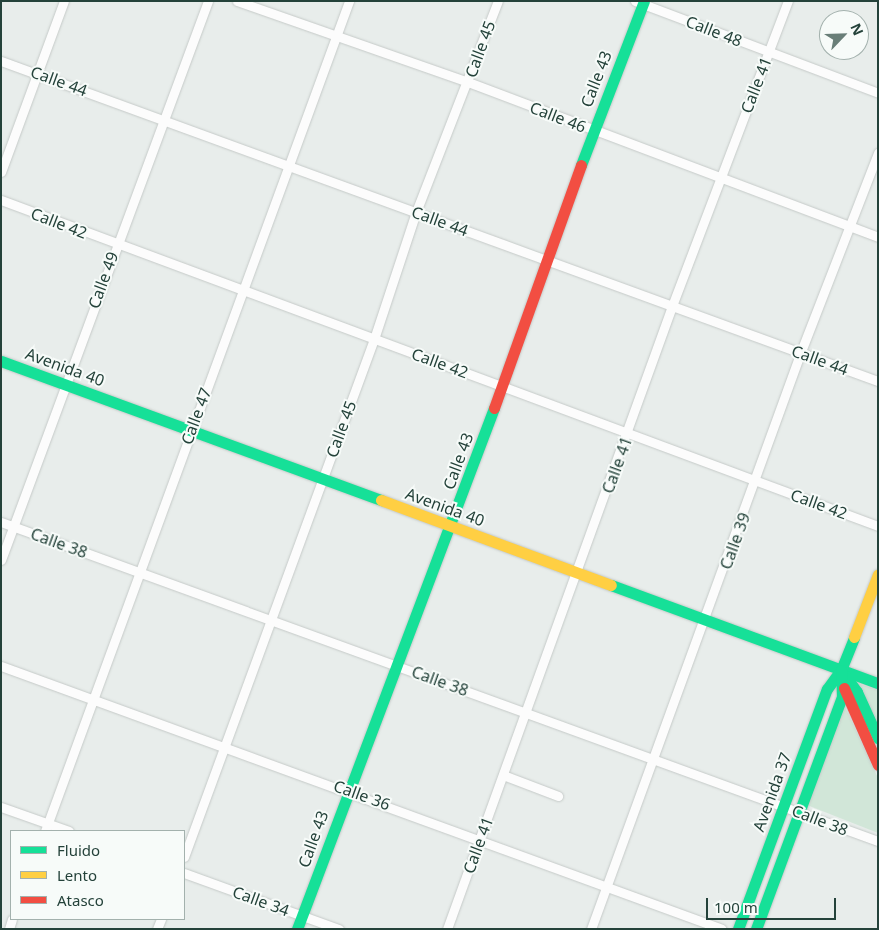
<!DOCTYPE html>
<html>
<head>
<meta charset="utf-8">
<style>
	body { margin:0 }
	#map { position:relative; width:879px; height:930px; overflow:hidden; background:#e8edeb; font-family:"Noto Sans",sans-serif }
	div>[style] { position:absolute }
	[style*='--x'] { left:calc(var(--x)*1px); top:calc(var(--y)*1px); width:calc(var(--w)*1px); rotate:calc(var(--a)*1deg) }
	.green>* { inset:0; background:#d1e6d8 }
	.roads { filter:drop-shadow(0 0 1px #c5cac8) drop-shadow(0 0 1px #c5cac8) }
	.street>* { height:9px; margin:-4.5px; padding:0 4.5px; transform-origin:4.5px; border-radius:4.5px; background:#fcfcfc }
	.fast>* { height:11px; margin:-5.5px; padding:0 5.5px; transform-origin:5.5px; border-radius:5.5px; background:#16e098 }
	.slow>* { height:11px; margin:-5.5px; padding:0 5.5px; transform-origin:5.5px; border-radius:5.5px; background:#ffcf43 }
	.jam>* { height:11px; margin:-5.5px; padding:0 5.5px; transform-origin:5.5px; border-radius:5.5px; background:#f24e42 }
	span { translate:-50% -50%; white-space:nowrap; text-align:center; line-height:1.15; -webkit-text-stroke:4px #f7fbf9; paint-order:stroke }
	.street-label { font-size:16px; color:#24423a }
	.frame { position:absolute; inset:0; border:2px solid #24423a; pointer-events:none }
	.legend { position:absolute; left:10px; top:830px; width:175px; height:90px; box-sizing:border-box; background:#f7fbf9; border:1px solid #a3b1ad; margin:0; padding:6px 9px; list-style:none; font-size:15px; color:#24423a }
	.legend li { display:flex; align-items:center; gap:10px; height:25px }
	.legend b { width:25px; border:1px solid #a3b1ad }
	.north { position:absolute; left:819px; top:10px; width:50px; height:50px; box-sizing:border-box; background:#f7fbf9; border:1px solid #a3b1ad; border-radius:50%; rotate:66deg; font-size:14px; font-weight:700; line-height:20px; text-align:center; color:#24423a }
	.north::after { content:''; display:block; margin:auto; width:18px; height:22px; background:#697e78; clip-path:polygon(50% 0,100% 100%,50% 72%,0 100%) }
	.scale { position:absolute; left:706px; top:898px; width:130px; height:22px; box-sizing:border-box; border:2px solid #24423a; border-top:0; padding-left:6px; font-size:15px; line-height:18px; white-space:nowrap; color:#24423a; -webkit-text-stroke:4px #f7fbf9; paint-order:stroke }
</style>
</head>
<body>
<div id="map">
	<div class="green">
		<i style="clip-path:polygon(859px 684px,878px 690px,878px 726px)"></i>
		<i style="clip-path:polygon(845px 707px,878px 778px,878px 833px,807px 805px)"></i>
	</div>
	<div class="roads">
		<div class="street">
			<i style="--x:237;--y:1;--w:245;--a:19.3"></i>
			<i style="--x:468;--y:82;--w:438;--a:20.7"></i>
			<i style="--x:635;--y:1;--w:260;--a:20.7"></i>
			<i style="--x:1;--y:61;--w:934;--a:20.05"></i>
			<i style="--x:1;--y:172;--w:182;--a:-69.8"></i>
			<i style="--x:1;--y:200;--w:936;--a:20.39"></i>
			<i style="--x:1;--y:522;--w:933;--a:19.99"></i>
			<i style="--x:1;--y:560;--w:596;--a:-69.68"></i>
			<i style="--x:1;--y:666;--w:767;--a:20.04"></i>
			<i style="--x:503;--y:775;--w:59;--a:20.9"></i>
			<i style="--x:1;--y:807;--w:72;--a:19.4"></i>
			<i style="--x:45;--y:831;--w:884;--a:-69.88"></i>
			<i style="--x:184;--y:857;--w:552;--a:-69.86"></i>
			<i style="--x:374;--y:339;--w:134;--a:-71.7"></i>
			<i style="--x:416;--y:212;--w:226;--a:-68.8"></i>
			<i style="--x:184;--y:873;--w:165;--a:19.9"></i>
			<i style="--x:9;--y:929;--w:10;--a:-73"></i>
			<i style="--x:157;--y:929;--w:11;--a:-68"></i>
			<i style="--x:447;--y:929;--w:662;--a:-70.14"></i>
			<i style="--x:672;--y:306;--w:326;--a:-69.2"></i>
			<i style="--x:591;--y:929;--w:612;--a:-70.02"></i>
			<i style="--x:800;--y:354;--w:216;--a:-68.8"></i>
		</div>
		<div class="fast">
			<i style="--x:581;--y:165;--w:176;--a:-69"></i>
			<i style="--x:1;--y:361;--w:405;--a:20.1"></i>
			<i style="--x:611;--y:585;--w:284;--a:20.2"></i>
			<i style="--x:844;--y:674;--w:22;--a:54"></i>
			<i style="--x:857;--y:692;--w:51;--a:65.5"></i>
			<i style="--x:297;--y:929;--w:557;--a:-69.29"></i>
			<i style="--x:738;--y:929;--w:256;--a:-69.7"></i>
			<i style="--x:827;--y:689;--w:24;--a:-54"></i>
			<i style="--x:841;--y:670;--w:35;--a:-68"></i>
			<i style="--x:756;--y:929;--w:247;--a:-69.7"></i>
			<i style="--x:842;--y:697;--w:27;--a:-92"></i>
		</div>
		<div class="slow">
			<i style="--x:381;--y:500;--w:245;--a:20.3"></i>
			<i style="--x:854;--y:637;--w:67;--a:-69.1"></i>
		</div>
		<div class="jam">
			<i style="--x:494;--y:408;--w:258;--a:-70.3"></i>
			<i style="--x:844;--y:688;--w:84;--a:66.2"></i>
		</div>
	</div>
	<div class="street-label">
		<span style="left:714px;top:31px;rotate:21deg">Calle 48</span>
		<span style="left:480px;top:49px;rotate:-70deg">Calle 45</span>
		<span style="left:596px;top:79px;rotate:-69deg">Calle 43</span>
		<span style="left:59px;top:81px;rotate:20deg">Calle 44</span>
		<span style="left:756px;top:85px;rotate:-69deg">Calle 41</span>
		<span style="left:558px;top:117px;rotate:21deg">Calle 46</span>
		<span style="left:440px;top:221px;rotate:20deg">Calle 44</span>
		<span style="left:59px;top:223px;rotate:21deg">Calle 42</span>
		<span style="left:103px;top:280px;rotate:-70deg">Calle 49</span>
		<span style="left:820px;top:360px;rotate:20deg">Calle 44</span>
		<span style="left:440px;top:363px;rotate:20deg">Calle 42</span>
		<span style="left:65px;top:367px;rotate:20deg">Avenida 40</span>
		<span style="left:196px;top:416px;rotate:-70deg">Calle 47</span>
		<span style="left:341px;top:429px;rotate:-70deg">Calle 45</span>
		<span style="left:458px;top:461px;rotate:-70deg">Calle 43</span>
		<span style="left:617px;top:465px;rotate:-70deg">Calle 41</span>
		<span style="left:819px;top:504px;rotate:20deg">Calle 42</span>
		<span style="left:445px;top:507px;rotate:20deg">Avenida 40</span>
		<span style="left:735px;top:541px;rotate:-70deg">Calle 39</span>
		<span style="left:59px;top:543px;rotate:20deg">Calle 38</span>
		<span style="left:440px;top:681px;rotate:20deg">Calle 38</span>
		<span style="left:772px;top:792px;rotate:-70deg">Avenida 37</span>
		<span style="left:362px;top:795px;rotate:20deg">Calle 36</span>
		<span style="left:820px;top:820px;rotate:21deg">Calle 38</span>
		<span style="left:313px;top:839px;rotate:-70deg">Calle 43</span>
		<span style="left:478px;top:845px;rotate:-70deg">Calle 41</span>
		<span style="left:261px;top:901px;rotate:20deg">Calle 34</span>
	</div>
	<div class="frame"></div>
	<ul class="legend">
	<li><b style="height:6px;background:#16e098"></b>Fluido</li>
	<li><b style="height:6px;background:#ffcf43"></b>Lento</li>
	<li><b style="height:6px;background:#f24e42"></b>Atasco</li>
	</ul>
	<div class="north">N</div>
	<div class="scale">100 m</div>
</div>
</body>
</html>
